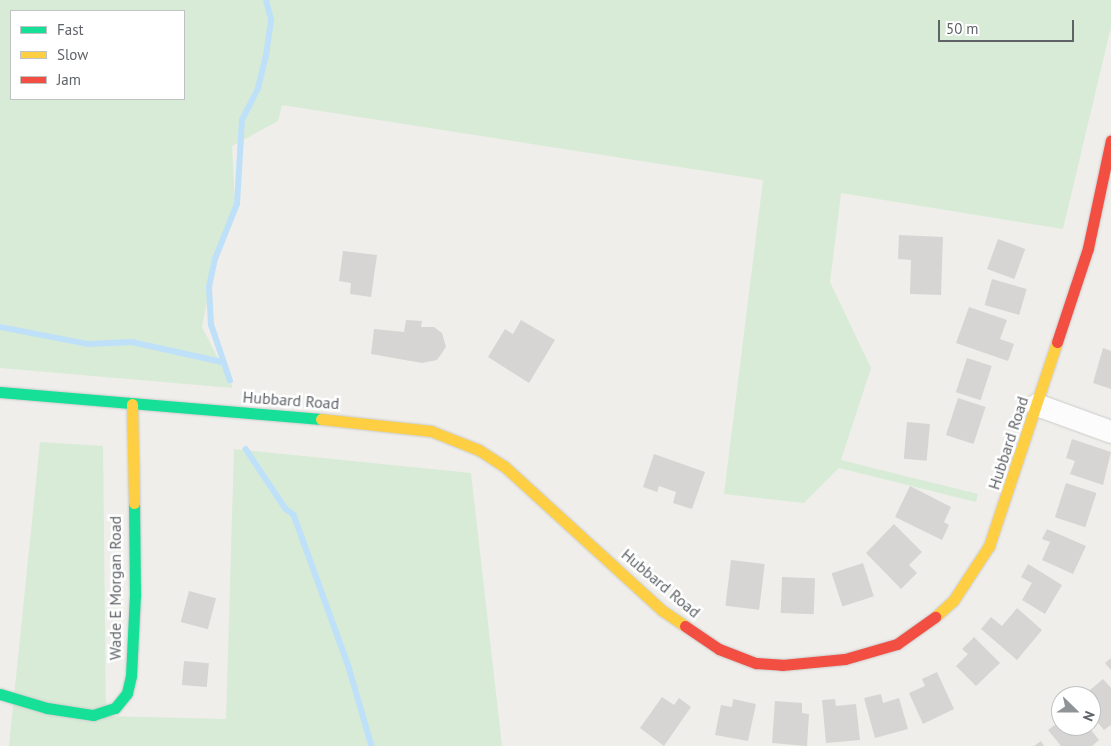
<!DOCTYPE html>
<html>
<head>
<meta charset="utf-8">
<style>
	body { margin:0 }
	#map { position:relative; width:1111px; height:746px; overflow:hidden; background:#efeeea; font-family:"PT Sans",sans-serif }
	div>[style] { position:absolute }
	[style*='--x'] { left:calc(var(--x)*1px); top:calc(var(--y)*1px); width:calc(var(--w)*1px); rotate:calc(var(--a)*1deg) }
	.green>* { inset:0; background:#d8ebd6 }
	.stream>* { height:5.5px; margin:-2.75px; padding:0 2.75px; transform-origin:2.75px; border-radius:2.75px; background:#bfe0f9 }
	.building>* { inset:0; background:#d6d5d3; transform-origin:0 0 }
	.roads { filter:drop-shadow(0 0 1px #cbcccc) drop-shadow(0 0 1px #cbcccc) }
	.street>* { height:22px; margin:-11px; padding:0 11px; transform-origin:11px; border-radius:11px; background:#fdfcfc }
	.fast>* { height:11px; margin:-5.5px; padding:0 5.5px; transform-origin:5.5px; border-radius:5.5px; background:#16e098 }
	.slow>* { height:11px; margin:-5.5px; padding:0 5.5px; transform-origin:5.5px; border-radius:5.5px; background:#ffcf43 }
	.jam>* { height:11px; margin:-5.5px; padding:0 5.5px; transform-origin:5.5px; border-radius:5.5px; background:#f24e42 }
	span { translate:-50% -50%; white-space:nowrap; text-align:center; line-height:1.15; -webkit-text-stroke:5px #fff; paint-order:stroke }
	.street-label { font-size:16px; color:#5f6368 }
	.legend { position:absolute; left:10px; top:10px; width:175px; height:90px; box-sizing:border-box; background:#fff; border:1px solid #bfc1c3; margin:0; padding:6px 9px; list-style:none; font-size:15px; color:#5f6368 }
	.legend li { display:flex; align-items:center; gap:10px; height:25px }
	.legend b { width:25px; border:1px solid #bfc1c3 }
	.north { position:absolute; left:1051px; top:686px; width:50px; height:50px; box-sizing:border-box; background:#fff; border:1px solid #bfc1c3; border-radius:50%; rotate:112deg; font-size:14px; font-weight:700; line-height:20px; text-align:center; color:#5f6368 }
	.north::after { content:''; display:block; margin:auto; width:18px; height:22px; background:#919496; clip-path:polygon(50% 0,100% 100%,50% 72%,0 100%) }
	.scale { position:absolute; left:938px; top:20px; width:136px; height:22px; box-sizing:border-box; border:2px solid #5f6368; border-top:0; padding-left:6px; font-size:15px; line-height:18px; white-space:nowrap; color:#5f6368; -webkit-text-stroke:4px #fff; paint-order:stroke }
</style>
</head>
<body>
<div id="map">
	<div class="green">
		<i style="clip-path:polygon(evenodd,0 0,1111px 0,1111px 27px,1063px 229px,841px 193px,830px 282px,871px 368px,841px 460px,978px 494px,976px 502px,839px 468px,804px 503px,724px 494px,763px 180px,282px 105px,278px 121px,232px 146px,235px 204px,217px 252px,202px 327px,233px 388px,0 368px,0 0,11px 11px,184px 11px,184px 99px,11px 99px,11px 11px)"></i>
		<i style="clip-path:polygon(40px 442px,103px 446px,106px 716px,226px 719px,234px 449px,471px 473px,502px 746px,9px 746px)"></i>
	</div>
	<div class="stream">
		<i style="--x:0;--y:327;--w:90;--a:10.9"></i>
		<i style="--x:88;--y:344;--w:44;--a:-2.6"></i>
		<i style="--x:132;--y:342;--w:92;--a:12.5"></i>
		<i style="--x:230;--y:381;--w:59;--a:-108.7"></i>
		<i style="--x:211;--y:325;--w:38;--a:-93"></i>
		<i style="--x:209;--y:287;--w:29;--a:-78"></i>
		<i style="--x:215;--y:259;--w:59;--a:-68.2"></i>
		<i style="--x:237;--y:204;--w:84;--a:-86.6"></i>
		<i style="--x:242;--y:120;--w:36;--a:-63"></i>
		<i style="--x:258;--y:88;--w:33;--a:-76"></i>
		<i style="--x:266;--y:56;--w:36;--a:-82"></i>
		<i style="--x:271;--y:20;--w:21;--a:-104"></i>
		<i style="--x:246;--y:449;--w:72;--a:56.3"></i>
		<i style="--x:286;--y:509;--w:10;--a:37"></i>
		<i style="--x:294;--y:515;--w:162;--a:70.1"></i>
		<i style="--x:349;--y:667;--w:82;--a:73.8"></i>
	</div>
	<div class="building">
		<i style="clip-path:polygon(899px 235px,943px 237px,941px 295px,910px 294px,911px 260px,898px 259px)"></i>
		<i style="left:998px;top:239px;width:29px;height:32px;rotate:20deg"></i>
		<i style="clip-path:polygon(343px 251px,377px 255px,371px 297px,350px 294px,351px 283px,339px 281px)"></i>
		<i style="left:992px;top:279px;width:36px;height:27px;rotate:16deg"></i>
		<i style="clip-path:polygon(969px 307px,1007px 320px,1000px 339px,1014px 344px,1008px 361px,956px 343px)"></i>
		<i style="clip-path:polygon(406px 320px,422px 321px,421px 327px,434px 327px,442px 333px,446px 347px,437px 360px,422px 363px,371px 354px,374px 329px,404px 332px)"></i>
		<i style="clip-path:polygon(521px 320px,555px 340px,529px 383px,488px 357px,505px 329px,513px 334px)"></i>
		<i style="clip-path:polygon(1103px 348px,1111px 351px,1111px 389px,1093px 383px)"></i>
		<i style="left:967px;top:358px;width:26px;height:36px;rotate:18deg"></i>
		<i style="left:958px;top:398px;width:29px;height:39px;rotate:18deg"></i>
		<i style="left:907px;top:422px;width:23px;height:37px;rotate:5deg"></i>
		<i style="clip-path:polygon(1072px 439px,1111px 452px,1103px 485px,1070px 474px,1075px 461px,1066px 458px)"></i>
		<i style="clip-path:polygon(654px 454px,705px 472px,692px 509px,673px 503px,676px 492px,659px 486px,657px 492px,643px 487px)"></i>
		<i style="left:1066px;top:483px;width:32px;height:36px;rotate:18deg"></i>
		<i style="clip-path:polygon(910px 486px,951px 507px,944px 522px,949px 525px,942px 540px,895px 517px)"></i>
		<i style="clip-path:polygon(894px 524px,922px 552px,909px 565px,917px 573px,901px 589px,866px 553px)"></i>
		<i style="clip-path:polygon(1047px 529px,1086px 546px,1073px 574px,1042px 560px,1050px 542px,1042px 539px)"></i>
		<i style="left:731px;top:560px;width:34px;height:46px;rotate:7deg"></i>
		<i style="left:863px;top:563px;width:35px;height:33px;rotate:72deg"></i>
		<i style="clip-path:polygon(1028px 564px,1062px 585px,1045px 614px,1022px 600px,1032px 583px,1021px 577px)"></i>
		<i style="left:782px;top:577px;width:33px;height:36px;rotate:2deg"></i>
		<i style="left:189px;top:591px;width:28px;height:32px;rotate:15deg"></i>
		<i style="clip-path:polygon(1017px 608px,1042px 630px,1017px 660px,981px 629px,991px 617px,1002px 626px)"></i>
		<i style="clip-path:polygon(974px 637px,1000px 663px,976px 686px,956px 666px,968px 654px,962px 649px)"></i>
		<i style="clip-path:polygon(1111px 658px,1111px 670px,1105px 663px)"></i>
		<i style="left:184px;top:661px;width:25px;height:24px;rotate:5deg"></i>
		<i style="clip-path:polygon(937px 672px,954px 709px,923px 724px,909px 693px,925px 686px,922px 679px)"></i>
		<i style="clip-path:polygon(1103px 679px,1111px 688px,1111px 725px,1104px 730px,1091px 715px,1091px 696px,1083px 696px)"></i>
		<i style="clip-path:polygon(881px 694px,883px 703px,899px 698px,908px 729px,875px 738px,864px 698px)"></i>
		<i style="clip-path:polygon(662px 697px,674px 705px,679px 698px,691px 707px,664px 746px,640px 728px)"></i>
		<i style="clip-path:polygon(733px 699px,756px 704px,748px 741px,715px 735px,721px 705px,732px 707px)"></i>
		<i style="clip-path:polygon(835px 699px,836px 706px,856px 704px,860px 740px,826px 743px,822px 700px)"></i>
		<i style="clip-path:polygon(775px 701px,802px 703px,802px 713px,809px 714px,807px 746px,772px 743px)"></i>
		<i style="clip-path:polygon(1061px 720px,1061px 726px,1088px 726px,1099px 740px,1092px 746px,1061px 746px,1048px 730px)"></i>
		<i style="clip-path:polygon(1041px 741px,1044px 746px,1034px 746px)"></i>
	</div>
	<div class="roads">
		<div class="street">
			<i style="--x:1037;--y:405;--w:79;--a:20"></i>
		</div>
		<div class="fast">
			<i style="--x:0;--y:392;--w:322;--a:4.8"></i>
			<i style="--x:0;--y:694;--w:49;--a:16.6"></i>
			<i style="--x:47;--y:708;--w:47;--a:8.7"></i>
			<i style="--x:93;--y:715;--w:23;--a:-18"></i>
			<i style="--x:115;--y:708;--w:19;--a:-51"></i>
			<i style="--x:127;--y:693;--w:17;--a:-77"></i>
			<i style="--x:131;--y:676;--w:81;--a:-87.2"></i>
			<i style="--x:135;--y:595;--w:92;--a:-90.6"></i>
		</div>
		<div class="slow">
			<i style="--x:132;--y:404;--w:99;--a:88.8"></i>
			<i style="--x:321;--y:419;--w:111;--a:6.2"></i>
			<i style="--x:431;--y:431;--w:52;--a:21.6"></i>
			<i style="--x:479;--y:450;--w:30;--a:33"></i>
			<i style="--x:504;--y:466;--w:215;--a:42.4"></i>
			<i style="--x:663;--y:611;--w:27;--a:34"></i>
			<i style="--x:935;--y:617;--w:24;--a:-42"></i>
			<i style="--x:953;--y:601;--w:66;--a:-56.8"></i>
			<i style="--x:989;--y:546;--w:215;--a:-71.6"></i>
		</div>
		<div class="jam">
			<i style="--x:1057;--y:342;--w:99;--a:-71.7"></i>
			<i style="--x:1088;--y:248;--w:110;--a:-78"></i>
			<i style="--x:685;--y:626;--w:41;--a:34.1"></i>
			<i style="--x:719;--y:649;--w:40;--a:21"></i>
			<i style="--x:756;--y:663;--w:26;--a:4"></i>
			<i style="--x:782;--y:665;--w:63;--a:-5.4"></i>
			<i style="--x:845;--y:659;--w:54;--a:-16.1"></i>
			<i style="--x:897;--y:644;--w:47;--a:-35.4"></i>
		</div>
	</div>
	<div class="street-label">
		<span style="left:291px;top:400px;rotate:4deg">Hubbard Road</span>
		<span style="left:1008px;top:443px;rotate:-72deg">Hubbard Road</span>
		<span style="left:661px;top:583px;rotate:40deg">Hubbard Road</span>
		<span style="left:115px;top:588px;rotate:-90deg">Wade E Morgan Road</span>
	</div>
	<ul class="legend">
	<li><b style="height:6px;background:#16e098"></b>Fast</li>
	<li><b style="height:6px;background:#ffcf43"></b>Slow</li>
	<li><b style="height:6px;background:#f24e42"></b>Jam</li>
	</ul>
	<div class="north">N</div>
	<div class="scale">50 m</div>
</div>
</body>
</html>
